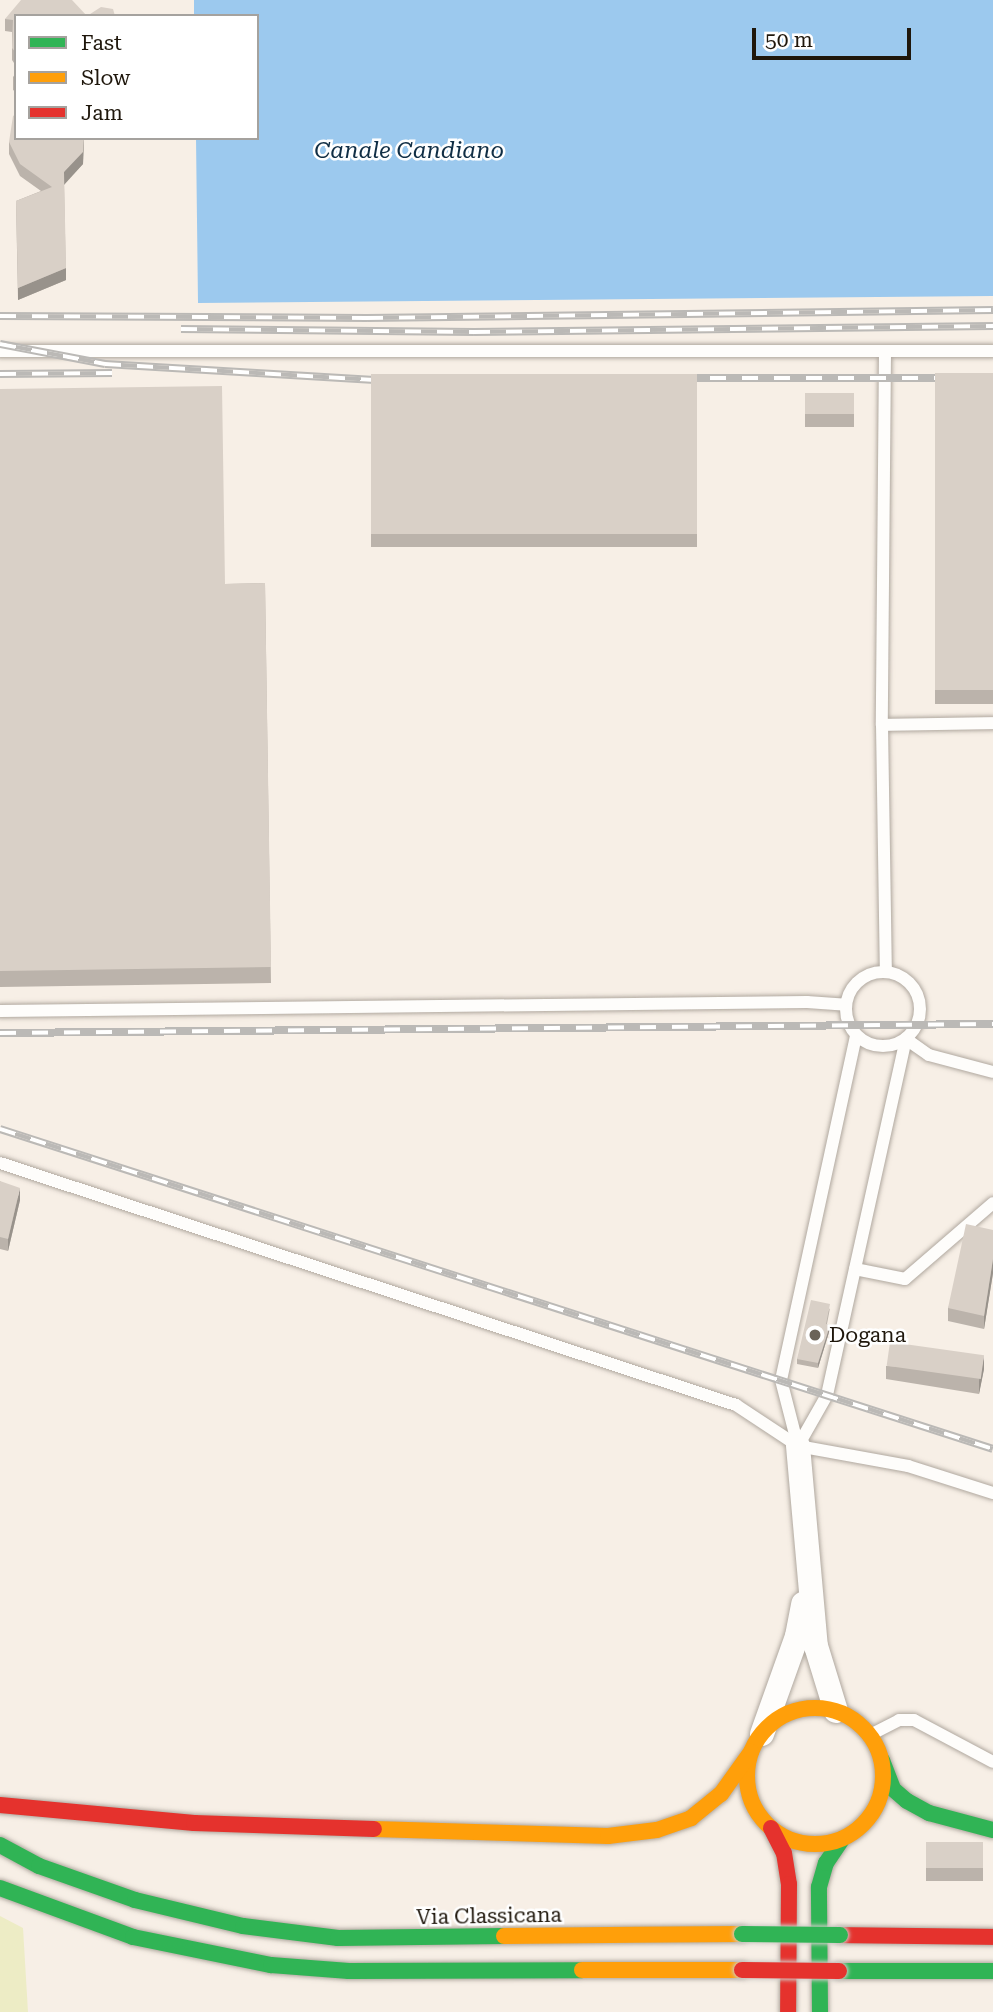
<!DOCTYPE html>
<html>
<head>
<meta charset="utf-8">
<style>
	body { margin:0 }
	#map { position:relative; width:993px; height:2012px; overflow:hidden; background:#f7efe6; font-family:"Roboto Serif",serif }
	div>[style] { position:absolute }
	[style*='--x'] { left:calc(var(--x)*1px); top:calc(var(--y)*1px); width:calc(var(--w)*1px); rotate:calc(var(--a)*1deg) }
	.green>* { inset:0; background:#edecc5 }
	.water>* { inset:0; background:#9cc9ee }
	.roads { filter:drop-shadow(0 0 2px #b0a89f) drop-shadow(0 0 2px #b0a89f) }
	.lane>* { height:12px; margin:-6px; padding:0 6px; transform-origin:6px; border-radius:6px; background:#fefdfb }
	.lane>.ring { margin:-6px; padding:0; box-sizing:content-box; background:none; border:12px solid #fefdfb; border-radius:50% }
	.street>* { height:24px; margin:-12px; padding:0 12px; transform-origin:12px; border-radius:12px; background:#fefdfb }
	.fast>* { height:16px; margin:-8px; padding:0 8px; transform-origin:8px; border-radius:8px; background:#30b455 }
	.slow>* { height:16px; margin:-8px; padding:0 8px; transform-origin:8px; border-radius:8px; background:#ff9f0a }
	.slow>.ring { margin:-8px; padding:0; box-sizing:content-box; background:none; border:16px solid #ff9f0a; border-radius:50% }
	.jam>* { height:16px; margin:-8px; padding:0 8px; transform-origin:8px; border-radius:8px; background:#e5322d }
	.rail>* { height:8px; margin-top:-4px; transform-origin:0; background:repeating-linear-gradient(90deg,#fff 0 16px,#bbb9b6 0 32px); box-sizing:border-box; border-block:2px solid #bbb9b6 }
	.bridges { filter:drop-shadow(0 0 2px #cfcbc6) drop-shadow(0 0 2px #cfcbc6) }
	.fast-bridge>* { height:16px; margin:-8px; padding:0 8px; transform-origin:8px; border-radius:8px; background:#30b455 }
	.jam-bridge>* { height:16px; margin:-8px; padding:0 8px; transform-origin:8px; border-radius:8px; background:#e5322d }
	.wall>* { inset:0; background:#bbb3ab; transform-origin:0 0 }
	.shaded-wall>* { inset:0; background:#98928b }
	.building>* { inset:0; background:#d9d0c7; transform-origin:0 0 }
	.dots>* { width:19px; height:19px; translate:-50% -50%; box-sizing:border-box; border:4px solid #fff; border-radius:50% }
	span { translate:-50% -50%; white-space:nowrap; text-align:center; line-height:1.15; -webkit-text-stroke:5px #fff; paint-order:stroke }
	.poi-label { font-size:21px; color:#1f170c }
	.left { translate:0 -50%; text-align:left }
	.street-label { font-size:21px; color:#1f170c }
	.water-label { font-size:23px; color:#102e45; font-style:italic }
	.legend { position:absolute; left:14px; top:14px; width:245px; height:126px; box-sizing:border-box; background:#fff; border:2px solid #a5a29e; margin:0; padding:9px 12px; list-style:none; font-size:21px; color:#1f170c }
	.legend li { display:flex; align-items:center; gap:14px; height:35px }
	.legend b { width:35px; border:2px solid #a5a29e }
	.scale { position:absolute; left:752px; top:28px; width:159px; height:32px; box-sizing:border-box; border:4px solid #1f170c; border-top:0; padding-left:9px; font-size:21px; line-height:24px; white-space:nowrap; color:#1f170c; -webkit-text-stroke:5px #fff; paint-order:stroke }
</style>
</head>
<body>
<div id="map">
	<div class="green">
		<i style="clip-path:polygon(0 1916px,23px 1928px,28px 2012px,0 2012px)"></i>
	</div>
	<div class="water">
		<i style="clip-path:polygon(194px 0,993px 0,993px 296px,198px 303px,196px 138px,257px 138px,257px 16px,194px 16px)"></i>
	</div>
	<div class="roads">
		<div class="lane">
			<i style="--x:0;--y:351;--w:993;--a:0"></i>
			<i style="--x:885;--y:353;--w:372;--a:90.5"></i>
			<i style="--x:882;--y:725;--w:247;--a:89.1"></i>
			<i style="--x:882;--y:725;--w:111;--a:-1"></i>
			<i class="ring" style="left:846px;top:972px;width:62px;height:62px"></i>
			<i style="--x:0;--y:1011;--w:807;--a:-0.64"></i>
			<i style="--x:807;--y:1002;--w:39;--a:4"></i>
			<i style="--x:0;--y:1163;--w:775;--a:18.2"></i>
			<i style="--x:736;--y:1405;--w:74;--a:33.5"></i>
			<i style="--x:798;--y:1446;--w:112;--a:10.3"></i>
			<i style="--x:908;--y:1466;--w:89;--a:17.6"></i>
			<i style="--x:855;--y:1269;--w:51;--a:11.3"></i>
			<i style="--x:905;--y:1279;--w:116;--a:-40.8"></i>
			<i style="--x:798;--y:1446;--w:59;--a:-60.4"></i>
			<i style="--x:827;--y:1395;--w:365;--a:-77.5"></i>
			<i style="--x:906;--y:1039;--w:28;--a:35"></i>
			<i style="--x:929;--y:1055;--w:66;--a:14.9"></i>
			<i style="--x:798;--y:1446;--w:68;--a:-104.4"></i>
			<i style="--x:781;--y:1380;--w:353;--a:-77.7"></i>
			<i style="--x:870;--y:1735;--w:33;--a:-27"></i>
			<i style="--x:899;--y:1720;--w:15;--a:0"></i>
			<i style="--x:914;--y:1720;--w:89;--a:28"></i>
		</div>
		<div class="street">
			<i style="--x:798;--y:1446;--w:201;--a:84.9"></i>
			<i style="--x:816;--y:1646;--w:68;--a:72.9"></i>
			<i style="--x:762;--y:1734;--w:104;--a:-70.3"></i>
			<i style="--x:797;--y:1636;--w:33;--a:-79"></i>
		</div>
		<div class="fast">
			<i style="--x:882;--y:1760;--w:31;--a:69"></i>
			<i style="--x:893;--y:1789;--w:18;--a:41"></i>
			<i style="--x:907;--y:1801;--w:25;--a:29"></i>
			<i style="--x:929;--y:1813;--w:66;--a:14.9"></i>
			<i style="--x:0;--y:1845;--w:44;--a:28.3"></i>
			<i style="--x:39;--y:1866;--w:102;--a:19.5"></i>
			<i style="--x:135;--y:1900;--w:111;--a:13.5"></i>
			<i style="--x:243;--y:1926;--w:96;--a:7.2"></i>
			<i style="--x:338;--y:1938;--w:166;--a:-0.7"></i>
			<i style="--x:0;--y:1888;--w:142;--a:20.2"></i>
			<i style="--x:133;--y:1937;--w:141;--a:11.5"></i>
			<i style="--x:271;--y:1965;--w:78;--a:4.4"></i>
			<i style="--x:349;--y:1971;--w:233;--a:-0.2"></i>
			<i style="--x:839;--y:1971;--w:154;--a:0"></i>
			<i style="--x:820;--y:2012;--w:125;--a:-90.5"></i>
			<i style="--x:819;--y:1887;--w:25;--a:-74"></i>
			<i style="--x:826;--y:1863;--w:29;--a:-56"></i>
		</div>
		<div class="slow">
			<i class="ring" style="left:747px;top:1708px;width:120px;height:120px"></i>
			<i style="--x:374;--y:1829;--w:234;--a:1.7"></i>
			<i style="--x:608;--y:1836;--w:49;--a:-7"></i>
			<i style="--x:657;--y:1830;--w:36;--a:-19"></i>
			<i style="--x:691;--y:1818;--w:38;--a:-39"></i>
			<i style="--x:721;--y:1794;--w:52;--a:-54.5"></i>
			<i style="--x:504;--y:1936;--w:238;--a:-0.5"></i>
			<i style="--x:582;--y:1970;--w:160;--a:0"></i>
		</div>
		<div class="jam">
			<i style="--x:0;--y:1805;--w:195;--a:5.3"></i>
			<i style="--x:194;--y:1823;--w:180;--a:1.9"></i>
			<i style="--x:771;--y:1828;--w:28;--a:63"></i>
			<i style="--x:784;--y:1853;--w:31;--a:81"></i>
			<i style="--x:789;--y:1884;--w:128;--a:90.4"></i>
			<i style="--x:840;--y:1935;--w:153;--a:0.7"></i>
		</div>
	</div>
	<div class="rail">
		<i style="--x:0;--y:316;--w:367;--a:0.3"></i>
		<i style="--x:367;--y:318;--w:626;--a:-0.73"></i>
		<i style="--x:181;--y:329;--w:293;--a:0.6"></i>
		<i style="--x:474;--y:332;--w:519;--a:-0.66"></i>
		<i style="--x:0;--y:344;--w:107;--a:10.8"></i>
		<i style="--x:105;--y:364;--w:287;--a:3.4"></i>
		<i style="--x:0;--y:374;--w:112;--a:-0.5"></i>
		<i style="--x:678;--y:378;--w:315;--a:0"></i>
		<i style="--x:0;--y:1033;--w:993;--a:-0.52"></i>
		<i style="--x:0;--y:1129;--w:1043;--a:17.86"></i>
	</div>
	<div class="bridges">
		<div class="fast-bridge">
			<i style="--x:742;--y:1934;--w:98;--a:0.6"></i>
		</div>
		<div class="jam-bridge">
			<i style="--x:742;--y:1970;--w:97;--a:0.6"></i>
		</div>
	</div>
	<div class="wall">
		<i style="clip-path:polygon(16px 16px,16px 66px,12px 60px,12px 32px,5px 31px,5px 19px)"></i>
		<i style="clip-path:polygon(16px 73px,16px 92px,13px 90px,13px 77px)"></i>
		<i style="clip-path:polygon(84px 138px,83px 164px,64px 184px,66px 280px,18px 300px,16px 201px,41px 191px,20px 176px,9px 154px,9px 142px)"></i>
		<i style="left:935px;top:373px;width:58px;height:331px"></i>
		<i style="left:697px;top:374px;width:173px;height:326px;rotate:90deg"></i>
		<i style="clip-path:polygon(0 389px,225px 584px,265px 583px,271px 983px,0 987px)"></i>
		<i style="left:854px;top:393px;width:34px;height:49px;rotate:90deg"></i>
		<i style="clip-path:polygon(0 1181px,20px 1200px,8px 1251px,0 1249px)"></i>
		<i style="clip-path:polygon(993px 1230px,993px 1273px,984px 1329px,948px 1321px,948px 1308px)"></i>
		<i style="clip-path:polygon(830px 1308px,827px 1324px,830px 1329px,818px 1368px,797px 1364px,797px 1359px)"></i>
		<i style="clip-path:polygon(886px 1366px,984px 1369px,979px 1394px,886px 1379px)"></i>
		<i style="left:926px;top:1842px;width:57px;height:39px"></i>
	</div>
	<div class="shaded-wall">
		<i style="clip-path:polygon(84px 138px,83px 164px,64px 185px,64px 172px)"></i>
		<i style="clip-path:polygon(66px 268px,66px 280px,18px 300px,18px 288px)"></i>
		<i style="clip-path:polygon(20px 1188px,20px 1200px,8px 1251px,8px 1239px)"></i>
		<i style="clip-path:polygon(993px 1259px,993px 1273px,984px 1329px,984px 1316px)"></i>
		<i style="clip-path:polygon(830px 1325px,830px 1329px,818px 1368px,818px 1363px)"></i>
		<i style="clip-path:polygon(984px 1356px,984px 1369px,979px 1394px,979px 1381px)"></i>
	</div>
	<div class="building">
		<i style="clip-path:polygon(21px 0,72px 0,87px 16px,16px 16px,16px 53px,12px 48px,13px 20px,5px 19px)"></i>
		<i style="clip-path:polygon(101px 7px,113px 9px,115px 16px,87px 16px)"></i>
		<i style="clip-path:polygon(16px 114px,16px 138px,84px 138px,83px 152px,64px 172px,66px 268px,18px 288px,16px 201px,52px 187px,20px 164px,9px 142px,13px 116px)"></i>
		<i style="left:935px;top:373px;width:58px;height:317px"></i>
		<i style="left:697px;top:374px;width:160px;height:326px;rotate:90deg"></i>
		<i style="clip-path:polygon(222px 386px,225px 584px,265px 583px,271px 967px,0 971px,0 389px)"></i>
		<i style="left:854px;top:393px;width:21px;height:49px;rotate:90deg"></i>
		<i style="clip-path:polygon(0 1181px,20px 1188px,8px 1239px,0 1237px)"></i>
		<i style="clip-path:polygon(966px 1224px,993px 1230px,993px 1259px,984px 1316px,948px 1308px)"></i>
		<i style="clip-path:polygon(811px 1300px,830px 1304px,826px 1324px,830px 1325px,818px 1363px,797px 1359px)"></i>
		<i style="left:890px;top:1342px;width:95px;height:24px;rotate:8deg"></i>
		<i style="left:926px;top:1842px;width:57px;height:26px"></i>
	</div>
	<div class="dots">
		<i style="left:815px;top:1335px;background:#6b6358"></i>
	</div>
	<div class="poi-label">
		<span class="left" style="left:829px;top:1335px">Dogana</span>
	</div>
	<div class="street-label">
		<span style="left:489px;top:1916px;rotate:-1deg">Via Classicana</span>
	</div>
	<div class="water-label">
		<span style="left:409px;top:151px">Canale Candiano</span>
	</div>
	<ul class="legend">
	<li><b style="height:9px;background:#30b455"></b>Fast</li>
	<li><b style="height:9px;background:#ff9f0a"></b>Slow</li>
	<li><b style="height:9px;background:#e5322d"></b>Jam</li>
	</ul>
	<div class="scale">50 m</div>
</div>
</body>
</html>
